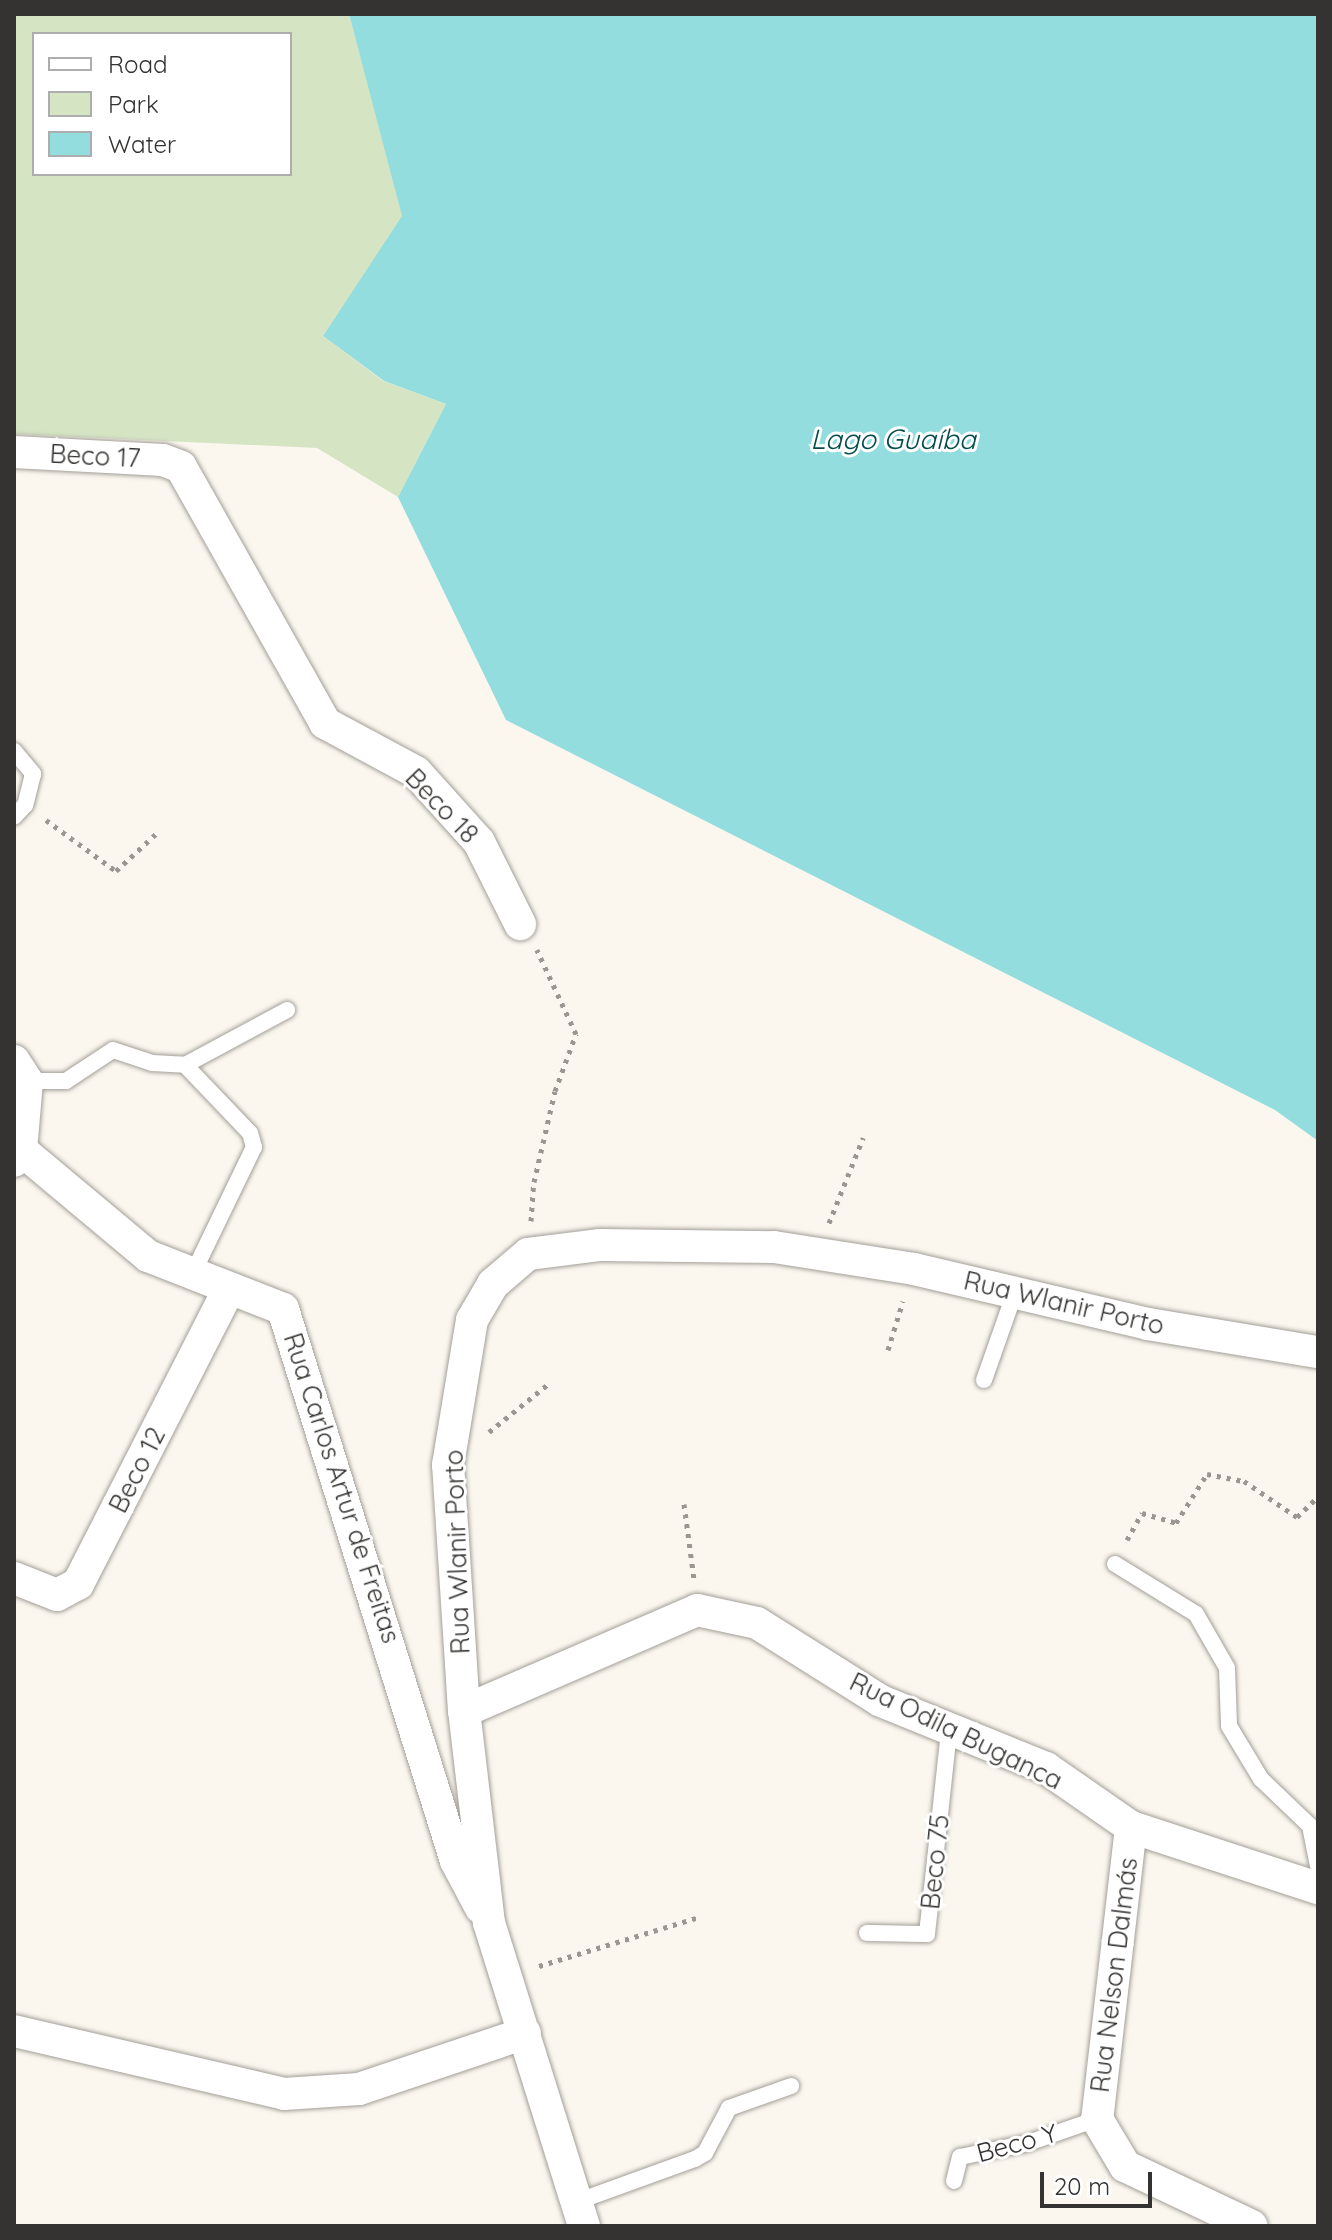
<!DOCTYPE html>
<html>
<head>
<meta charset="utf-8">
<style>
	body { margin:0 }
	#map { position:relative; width:1332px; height:2240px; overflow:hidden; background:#fbf7ef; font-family:Quicksand,sans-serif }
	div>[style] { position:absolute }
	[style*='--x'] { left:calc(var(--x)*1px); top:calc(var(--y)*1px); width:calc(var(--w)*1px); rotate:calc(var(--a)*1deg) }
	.green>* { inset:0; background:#d5e5c4 }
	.water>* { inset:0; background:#93dddf }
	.path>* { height:5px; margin-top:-2.5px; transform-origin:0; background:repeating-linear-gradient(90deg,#9a9792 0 4px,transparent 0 10px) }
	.roads { filter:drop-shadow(0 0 2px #a39f98) drop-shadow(0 0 2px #a39f98) }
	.lane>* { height:16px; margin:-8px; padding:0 8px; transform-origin:8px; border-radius:8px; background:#fff }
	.street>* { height:32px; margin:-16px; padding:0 16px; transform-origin:16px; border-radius:16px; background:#fff }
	span { translate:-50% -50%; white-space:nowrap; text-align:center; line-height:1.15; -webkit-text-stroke:6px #fff; paint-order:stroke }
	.street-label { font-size:26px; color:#353331 }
	.water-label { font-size:28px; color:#064c4e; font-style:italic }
	.frame { position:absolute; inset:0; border:16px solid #353331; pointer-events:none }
	.legend { position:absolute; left:32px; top:32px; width:260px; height:144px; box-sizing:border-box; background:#fff; border:2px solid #aeadad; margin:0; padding:10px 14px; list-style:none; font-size:24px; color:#353331 }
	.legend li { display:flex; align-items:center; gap:16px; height:40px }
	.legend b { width:40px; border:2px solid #aeadad }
	.scale { position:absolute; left:1040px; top:2172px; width:112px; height:36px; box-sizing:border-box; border:4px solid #353331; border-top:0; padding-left:10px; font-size:24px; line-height:28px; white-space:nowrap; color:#353331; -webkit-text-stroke:6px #fff; paint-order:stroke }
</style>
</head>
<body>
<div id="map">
	<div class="green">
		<i style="clip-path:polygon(evenodd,14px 14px,349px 14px,403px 216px,323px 336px,383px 381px,446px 404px,398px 497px,317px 448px,14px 434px,14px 14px,34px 34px,290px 34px,290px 174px,34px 174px,34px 34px)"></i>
	</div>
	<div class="water">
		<i style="clip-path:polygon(349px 14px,1318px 14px,1318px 1141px,1275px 1110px,506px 720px,398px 497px,446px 404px,384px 381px,323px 336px,402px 216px)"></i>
	</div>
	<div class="path">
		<i style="--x:46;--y:820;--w:87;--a:36.1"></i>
		<i style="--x:116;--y:871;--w:60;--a:-43"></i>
		<i style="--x:531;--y:1221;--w:39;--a:-86"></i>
		<i style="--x:534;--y:1182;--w:93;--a:-77"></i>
		<i style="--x:555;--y:1091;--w:61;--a:-69.8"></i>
		<i style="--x:576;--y:1034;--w:93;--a:-114.9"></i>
		<i style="--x:829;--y:1223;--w:92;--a:-68.2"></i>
		<i style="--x:888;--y:1350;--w:51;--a:-73"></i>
		<i style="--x:489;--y:1432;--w:75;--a:-39"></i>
		<i style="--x:684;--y:1504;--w:76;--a:82.4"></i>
		<i style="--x:1127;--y:1540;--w:31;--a:-61"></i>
		<i style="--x:1142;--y:1513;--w:35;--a:16"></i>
		<i style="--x:1176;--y:1523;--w:58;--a:-57.7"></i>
		<i style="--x:1207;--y:1474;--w:38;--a:11"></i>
		<i style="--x:1244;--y:1481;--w:64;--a:34.2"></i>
		<i style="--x:1297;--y:1517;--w:29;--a:-44"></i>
		<i style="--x:539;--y:1966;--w:167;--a:-17"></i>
	</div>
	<div class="roads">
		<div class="lane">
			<i style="--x:14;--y:751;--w:30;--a:50"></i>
			<i style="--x:33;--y:774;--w:32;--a:104"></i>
			<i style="--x:25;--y:805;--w:16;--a:133"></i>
			<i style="--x:185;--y:1065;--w:94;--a:46.3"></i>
			<i style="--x:250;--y:1133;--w:15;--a:74"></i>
			<i style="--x:254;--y:1147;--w:142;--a:115.8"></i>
			<i style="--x:27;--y:1081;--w:39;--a:0"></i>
			<i style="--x:66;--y:1081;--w:56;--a:-33.4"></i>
			<i style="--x:113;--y:1050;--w:41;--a:18.4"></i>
			<i style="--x:152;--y:1063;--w:33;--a:3"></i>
			<i style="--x:185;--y:1065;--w:116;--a:-28.3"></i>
			<i style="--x:984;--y:1380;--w:93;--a:-70.6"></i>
			<i style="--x:1115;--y:1564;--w:95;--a:31.7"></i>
			<i style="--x:1196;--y:1614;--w:62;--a:60.1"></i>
			<i style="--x:1227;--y:1668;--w:58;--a:88"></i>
			<i style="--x:1229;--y:1726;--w:62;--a:58.9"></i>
			<i style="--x:1261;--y:1779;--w:68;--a:43.8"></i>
			<i style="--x:1310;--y:1826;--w:41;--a:78.7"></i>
			<i style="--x:867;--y:1933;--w:60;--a:1"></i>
			<i style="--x:927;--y:1934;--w:203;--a:-83.8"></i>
			<i style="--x:954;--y:2181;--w:25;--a:-76"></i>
			<i style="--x:960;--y:2157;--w:69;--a:-11.6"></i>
			<i style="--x:1028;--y:2143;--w:73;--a:-19.2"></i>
			<i style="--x:576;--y:2202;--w:127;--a:-19.9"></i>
			<i style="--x:695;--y:2159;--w:12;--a:-31"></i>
			<i style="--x:705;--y:2153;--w:51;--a:-61.9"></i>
			<i style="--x:729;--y:2108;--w:66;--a:-19.5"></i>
		</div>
		<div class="street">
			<i style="--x:14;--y:452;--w:149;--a:3.1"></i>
			<i style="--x:163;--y:460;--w:19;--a:21"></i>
			<i style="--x:181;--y:467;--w:294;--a:60.6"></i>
			<i style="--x:325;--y:723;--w:103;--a:28.3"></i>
			<i style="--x:416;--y:772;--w:94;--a:48"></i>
			<i style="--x:479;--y:842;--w:92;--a:63.4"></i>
			<i style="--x:14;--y:1061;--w:24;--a:57"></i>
			<i style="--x:27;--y:1081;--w:70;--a:94.9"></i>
			<i style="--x:21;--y:1151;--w:12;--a:125"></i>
			<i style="--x:14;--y:1144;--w:175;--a:39.9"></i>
			<i style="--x:148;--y:1256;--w:145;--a:21.4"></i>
			<i style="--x:283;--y:1309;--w:578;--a:72.6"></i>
			<i style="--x:456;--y:1861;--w:53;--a:62"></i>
			<i style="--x:14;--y:1578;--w:46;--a:21.6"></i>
			<i style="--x:57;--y:1595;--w:24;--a:-28"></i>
			<i style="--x:78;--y:1584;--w:329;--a:-62.9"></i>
			<i style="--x:464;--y:1711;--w:254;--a:-23.4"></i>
			<i style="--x:697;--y:1610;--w:61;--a:12.2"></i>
			<i style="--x:757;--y:1623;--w:146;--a:32.2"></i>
			<i style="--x:881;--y:1701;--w:178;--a:22.1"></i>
			<i style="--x:1046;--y:1768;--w:103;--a:34.8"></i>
			<i style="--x:1131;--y:1827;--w:197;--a:18.1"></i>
			<i style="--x:1131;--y:1827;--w:294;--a:96.6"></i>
			<i style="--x:1097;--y:2119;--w:55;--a:59.2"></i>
			<i style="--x:1125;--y:2166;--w:140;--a:25.3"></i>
			<i style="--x:14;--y:2031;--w:277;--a:13.1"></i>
			<i style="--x:284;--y:2094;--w:75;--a:-3.8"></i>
			<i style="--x:359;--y:2089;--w:175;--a:-18.6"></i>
			<i style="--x:584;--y:2226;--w:318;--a:-107.4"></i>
			<i style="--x:489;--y:1923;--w:213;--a:-96.7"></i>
			<i style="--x:464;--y:1711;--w:247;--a:-93.7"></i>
			<i style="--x:448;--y:1465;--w:147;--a:-80.6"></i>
			<i style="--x:472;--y:1320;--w:42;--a:-59.7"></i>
			<i style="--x:493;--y:1284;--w:46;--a:-40.6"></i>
			<i style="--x:528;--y:1254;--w:73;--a:-7.1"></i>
			<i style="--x:600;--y:1245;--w:174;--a:0.7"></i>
			<i style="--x:774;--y:1247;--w:142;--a:8.9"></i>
			<i style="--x:914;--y:1269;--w:240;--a:13.2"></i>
			<i style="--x:1148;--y:1324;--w:172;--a:9.4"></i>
		</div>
	</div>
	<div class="street-label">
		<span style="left:95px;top:456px;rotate:3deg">Beco 17</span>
		<span style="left:442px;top:806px;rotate:46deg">Beco 18</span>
		<span style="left:1064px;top:1303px;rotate:13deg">Rua Wlanir Porto</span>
		<span style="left:137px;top:1470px;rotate:-63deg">Beco 12</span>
		<span style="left:342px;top:1488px;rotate:72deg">Rua Carlos Artur de Freitas</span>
		<span style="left:457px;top:1552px;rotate:-92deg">Rua Wlanir Porto</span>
		<span style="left:956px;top:1731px;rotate:26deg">Rua Odila Buganca</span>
		<span style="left:935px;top:1862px;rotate:-84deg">Beco 75</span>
		<span style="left:1114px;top:1975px;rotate:-83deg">Rua Nelson Dalmás</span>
		<span style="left:1017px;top:2143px;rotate:-15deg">Beco Y</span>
	</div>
	<div class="water-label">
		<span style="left:893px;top:439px">Lago Guaíba</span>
	</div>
	<div class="frame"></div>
	<ul class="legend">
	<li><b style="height:10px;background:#fff"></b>Road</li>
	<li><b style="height:22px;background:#d5e5c4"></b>Park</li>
	<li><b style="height:22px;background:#93dddf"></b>Water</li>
	</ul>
	<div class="scale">20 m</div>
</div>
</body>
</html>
